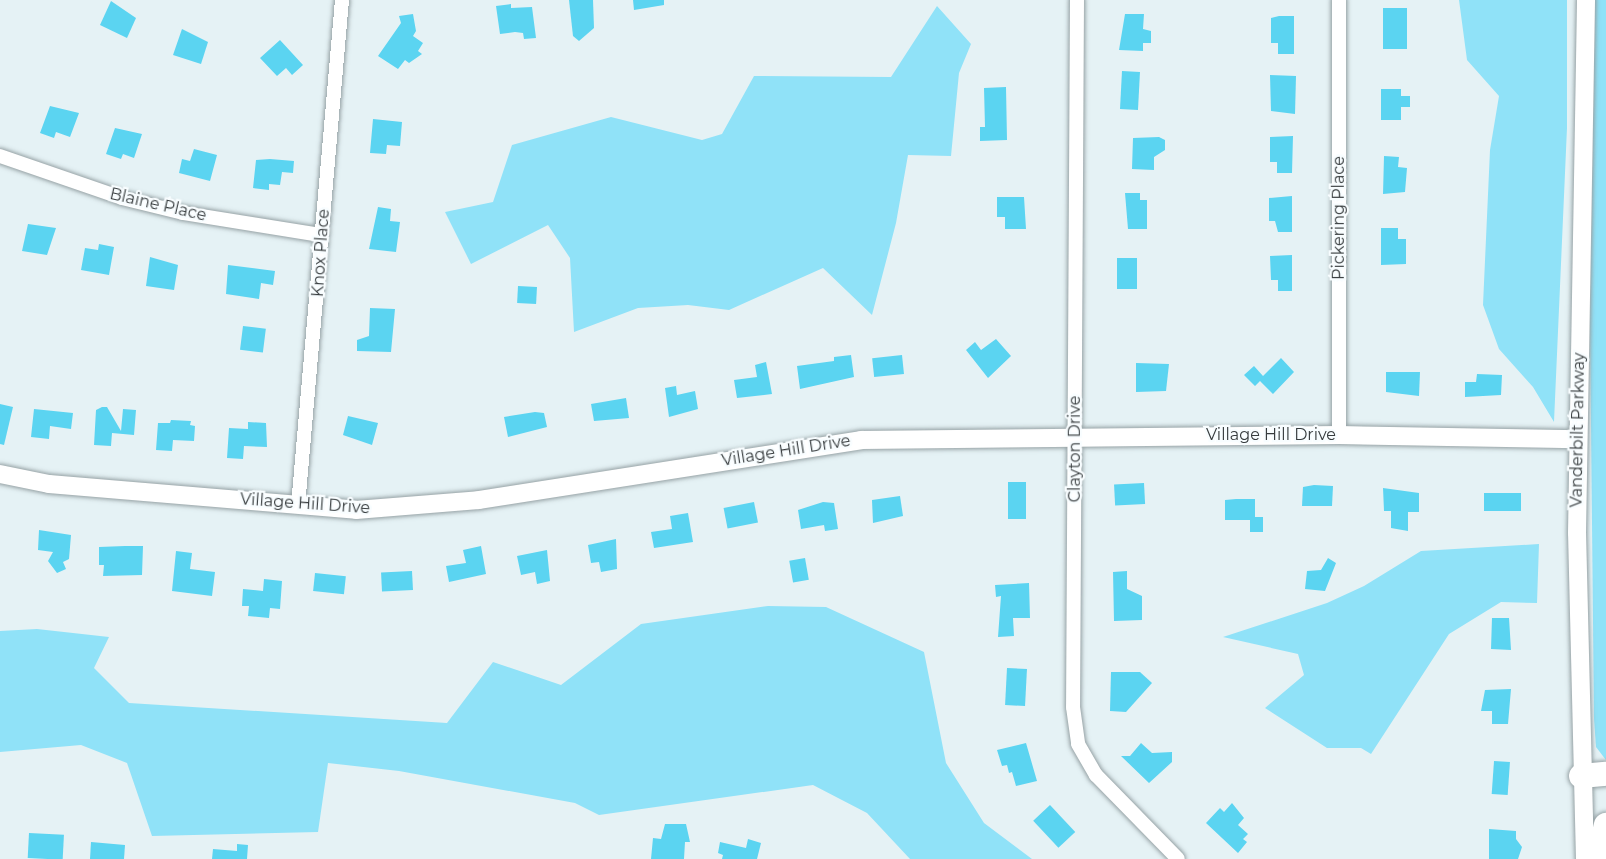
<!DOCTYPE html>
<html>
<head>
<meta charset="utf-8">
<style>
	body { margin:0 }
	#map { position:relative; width:1606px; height:859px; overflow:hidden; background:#e5f2f5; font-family:Montserrat,sans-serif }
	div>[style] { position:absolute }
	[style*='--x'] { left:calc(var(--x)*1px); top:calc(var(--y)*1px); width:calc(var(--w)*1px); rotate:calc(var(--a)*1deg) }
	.green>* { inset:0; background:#90e2f8 }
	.building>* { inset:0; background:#5bd4f1; transform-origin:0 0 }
	.roads { filter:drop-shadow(0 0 2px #96a2a5) drop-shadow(0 0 2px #96a2a5) }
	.street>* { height:14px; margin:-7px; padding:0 7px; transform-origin:7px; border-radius:7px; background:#fff }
	.secondary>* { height:18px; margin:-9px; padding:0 9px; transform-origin:9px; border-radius:9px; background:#fff }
	.highway>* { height:24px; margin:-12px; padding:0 12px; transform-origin:12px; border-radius:12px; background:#fff }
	span { translate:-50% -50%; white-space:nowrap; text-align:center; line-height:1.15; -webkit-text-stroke:4.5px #f8fdff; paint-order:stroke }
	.street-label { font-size:16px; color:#373c3e }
</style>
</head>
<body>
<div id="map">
	<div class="green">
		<i style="clip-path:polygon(1459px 0,1567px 0,1567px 128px,1554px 422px,1533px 387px,1499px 349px,1483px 305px,1490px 150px,1499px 96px,1467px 60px)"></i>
		<i style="clip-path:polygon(1595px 0,1606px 0,1606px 760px,1596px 747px,1594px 719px,1590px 325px)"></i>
		<i style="clip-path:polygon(937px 6px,971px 44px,959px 73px,951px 156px,908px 155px,896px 223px,872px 315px,823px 268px,729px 310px,688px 305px,638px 308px,574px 332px,570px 258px,548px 225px,471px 264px,445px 212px,493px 202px,512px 145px,611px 117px,702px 140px,722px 134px,754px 76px,891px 77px)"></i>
		<i style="clip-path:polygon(1539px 544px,1537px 603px,1501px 602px,1449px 634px,1371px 754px,1361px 748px,1327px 748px,1265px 708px,1304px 675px,1298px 654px,1223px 637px,1327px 603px,1364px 586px,1421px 551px)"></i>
		<i style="clip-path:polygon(768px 606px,826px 607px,924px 652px,946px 763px,984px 823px,1032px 859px,910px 859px,867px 813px,813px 785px,599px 815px,575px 803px,399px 771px,328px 763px,318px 832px,152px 836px,127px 763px,81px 745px,0 752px,0 631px,37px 629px,109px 637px,94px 668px,129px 703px,447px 723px,493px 662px,561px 685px,641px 624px)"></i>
	</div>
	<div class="building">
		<i style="clip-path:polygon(569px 0,593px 0,594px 28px,579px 41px,573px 36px)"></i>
		<i style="clip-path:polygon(633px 0,664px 0,664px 5px,634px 10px)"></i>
		<i style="clip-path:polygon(111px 1px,136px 18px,127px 38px,100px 25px)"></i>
		<i style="clip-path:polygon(511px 4px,511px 8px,532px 7px,536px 38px,524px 39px,523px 33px,515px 32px,500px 34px,496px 6px)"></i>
		<i style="left:1383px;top:8px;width:24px;height:41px"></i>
		<i style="clip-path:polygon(413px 14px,416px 31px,413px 36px,423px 43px,418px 51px,422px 54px,409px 63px,405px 60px,398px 69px,378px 56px,401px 23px,399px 16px)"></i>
		<i style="clip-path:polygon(1125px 14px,1144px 14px,1143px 29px,1151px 31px,1151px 43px,1143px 43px,1143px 51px,1119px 50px)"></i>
		<i style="clip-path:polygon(1279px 16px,1294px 16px,1294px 54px,1278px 54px,1278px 43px,1271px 43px,1271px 18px)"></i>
		<i style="clip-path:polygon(182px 29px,208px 42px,201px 64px,173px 55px)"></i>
		<i style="clip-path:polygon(280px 40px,303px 65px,292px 75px,286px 68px,277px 76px,260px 58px)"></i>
		<i style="left:1122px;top:71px;width:18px;height:38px;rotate:3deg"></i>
		<i style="clip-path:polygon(1270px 75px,1296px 76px,1295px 114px,1271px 111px)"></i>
		<i style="clip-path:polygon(1006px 87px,1007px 140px,980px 141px,980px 127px,985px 127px,984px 88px)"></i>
		<i style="clip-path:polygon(1381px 89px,1401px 89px,1401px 96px,1410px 96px,1410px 107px,1401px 107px,1401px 120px,1381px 120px)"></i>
		<i style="clip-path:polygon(50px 106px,79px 113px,70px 137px,56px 132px,54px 138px,40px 133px)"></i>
		<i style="clip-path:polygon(373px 119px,402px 122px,400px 146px,387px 145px,386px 154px,370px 153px)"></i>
		<i style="clip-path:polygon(115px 128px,142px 134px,134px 158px,123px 154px,121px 159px,106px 154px)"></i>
		<i style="clip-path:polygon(1293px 136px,1292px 173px,1277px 173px,1277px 162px,1270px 162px,1270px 137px)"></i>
		<i style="clip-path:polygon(1159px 137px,1165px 140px,1165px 150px,1154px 157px,1154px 170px,1132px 169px,1133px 138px)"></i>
		<i style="clip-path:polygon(194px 149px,217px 155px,210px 181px,179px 173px,182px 159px,190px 161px)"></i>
		<i style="clip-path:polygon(1384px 156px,1399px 157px,1398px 167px,1407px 168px,1405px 192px,1383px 194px)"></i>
		<i style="clip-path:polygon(270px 159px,294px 161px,293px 173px,282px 172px,280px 185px,269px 184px,269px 190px,253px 188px,256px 160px)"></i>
		<i style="clip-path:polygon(1125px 193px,1140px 193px,1140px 200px,1147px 200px,1147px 229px,1128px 229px)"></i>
		<i style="clip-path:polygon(1292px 196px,1292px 232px,1278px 232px,1275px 221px,1269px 221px,1269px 198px)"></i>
		<i style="clip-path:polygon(997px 197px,1024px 197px,1026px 229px,1005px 229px,1005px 217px,997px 217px)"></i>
		<i style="clip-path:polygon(378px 207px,391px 209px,390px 221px,400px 222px,396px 252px,369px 249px)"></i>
		<i style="clip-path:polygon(28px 224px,56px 228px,47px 255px,22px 251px)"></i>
		<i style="clip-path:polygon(1381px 228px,1398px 228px,1398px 239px,1406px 239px,1406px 264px,1381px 265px)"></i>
		<i style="clip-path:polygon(99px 244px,114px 247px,109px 275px,81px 270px,85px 248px,98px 250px)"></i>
		<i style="clip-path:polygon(1292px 255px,1292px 291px,1278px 291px,1278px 280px,1271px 280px,1270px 256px)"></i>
		<i style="clip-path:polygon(150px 257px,178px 265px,174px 290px,146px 286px)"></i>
		<i style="left:1117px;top:258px;width:20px;height:31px"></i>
		<i style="clip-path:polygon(228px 265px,275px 271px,273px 285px,261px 283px,259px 299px,226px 294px)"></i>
		<i style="left:518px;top:286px;width:19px;height:17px;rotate:3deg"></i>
		<i style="clip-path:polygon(370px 308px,395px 309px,391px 352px,357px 351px,357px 340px,369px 336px)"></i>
		<i style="left:243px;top:326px;width:23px;height:24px;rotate:7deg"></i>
		<i style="clip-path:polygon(996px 339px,1011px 356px,988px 378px,966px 350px,975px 342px,981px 350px)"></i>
		<i style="clip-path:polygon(851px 355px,854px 377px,800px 389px,797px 366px,834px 361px,834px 357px)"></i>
		<i style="left:902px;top:355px;width:19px;height:30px;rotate:84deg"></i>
		<i style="clip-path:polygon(1281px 358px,1294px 372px,1273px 394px,1260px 381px,1255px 386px,1244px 375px,1254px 366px,1263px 376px)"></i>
		<i style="clip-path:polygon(766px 362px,772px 394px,737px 398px,734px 380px,757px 377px,755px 365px)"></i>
		<i style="clip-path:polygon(1136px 363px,1169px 364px,1166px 391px,1136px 392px)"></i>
		<i style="clip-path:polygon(1386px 372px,1420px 372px,1419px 396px,1386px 392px)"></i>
		<i style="clip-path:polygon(1477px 374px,1502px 375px,1501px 395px,1465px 397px,1465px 382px,1476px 382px)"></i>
		<i style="clip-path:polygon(676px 386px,677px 395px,695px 391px,698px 409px,669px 417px,665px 388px)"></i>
		<i style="clip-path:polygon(626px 398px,629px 418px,594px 421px,591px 404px)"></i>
		<i style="clip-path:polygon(0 404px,13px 407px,4px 445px,0 444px)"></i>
		<i style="clip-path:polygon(102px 407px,107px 407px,121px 431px,123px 409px,136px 410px,134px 435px,112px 433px,111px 446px,94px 445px,96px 410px)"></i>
		<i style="clip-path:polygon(34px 409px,73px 413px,71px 429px,50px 426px,49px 439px,31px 437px)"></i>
		<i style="clip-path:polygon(535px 412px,544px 413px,547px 427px,508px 437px,504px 417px)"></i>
		<i style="clip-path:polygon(348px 416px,378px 423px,372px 445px,343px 435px)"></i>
		<i style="clip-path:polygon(171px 420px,191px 421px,190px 425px,195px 426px,194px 441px,173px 440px,172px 451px,156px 450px,158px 423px,170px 423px)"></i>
		<i style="clip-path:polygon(248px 422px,266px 423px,267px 447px,244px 446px,243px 459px,227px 458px,229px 428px,248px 429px)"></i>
		<i style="left:1008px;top:482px;width:18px;height:37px"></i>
		<i style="left:1144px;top:483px;width:21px;height:30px;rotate:87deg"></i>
		<i style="clip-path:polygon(1314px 485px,1333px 486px,1332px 506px,1302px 506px,1303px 487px)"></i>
		<i style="clip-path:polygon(1383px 488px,1419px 493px,1419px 512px,1408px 512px,1408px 531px,1391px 528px,1391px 511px,1384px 511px)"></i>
		<i style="left:1484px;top:493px;width:37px;height:18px"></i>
		<i style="clip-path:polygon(900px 496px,903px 516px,873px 523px,872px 500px)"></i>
		<i style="clip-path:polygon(1236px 499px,1255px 499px,1255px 517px,1263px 517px,1263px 532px,1250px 532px,1250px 520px,1225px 520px,1225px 500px)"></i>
		<i style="left:754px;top:502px;width:21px;height:31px;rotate:79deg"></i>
		<i style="clip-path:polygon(823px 502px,834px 503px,838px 529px,825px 531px,824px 525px,801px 529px,798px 510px)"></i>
		<i style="clip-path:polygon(688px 513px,693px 542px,654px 548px,651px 532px,672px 529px,670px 516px)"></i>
		<i style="clip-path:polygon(39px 530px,71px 535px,69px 559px,63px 562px,66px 569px,57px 573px,48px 561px,53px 552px,38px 550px)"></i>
		<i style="clip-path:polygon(616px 539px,617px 569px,601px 572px,599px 562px,591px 563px,588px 545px)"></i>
		<i style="clip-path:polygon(125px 546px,143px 546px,142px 575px,103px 576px,104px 565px,99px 565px,99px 547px)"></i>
		<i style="clip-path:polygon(481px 546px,486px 574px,449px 582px,446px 566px,466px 563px,463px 550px)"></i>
		<i style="clip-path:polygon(547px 550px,550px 581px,537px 584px,535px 572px,521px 575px,517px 556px)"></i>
		<i style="clip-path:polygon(176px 551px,192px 553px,190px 569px,215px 572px,212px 596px,172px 591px)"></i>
		<i style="left:805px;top:558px;width:22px;height:16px;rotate:80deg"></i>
		<i style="clip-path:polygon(1328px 558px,1336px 563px,1325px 591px,1305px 589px,1307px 571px,1321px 570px)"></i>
		<i style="left:412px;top:571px;width:19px;height:31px;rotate:87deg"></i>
		<i style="clip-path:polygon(1127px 571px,1127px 589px,1142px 596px,1142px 620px,1114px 621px,1113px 572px)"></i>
		<i style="left:315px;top:573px;width:31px;height:18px;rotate:6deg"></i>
		<i style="clip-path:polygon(264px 579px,282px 581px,280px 609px,270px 608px,269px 618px,248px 616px,249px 606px,242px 606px,243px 589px,263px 591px)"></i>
		<i style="clip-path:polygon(1029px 583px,1030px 618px,1013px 618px,1014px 636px,998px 637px,1001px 596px,996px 597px,995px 585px)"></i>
		<i style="clip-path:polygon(1492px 618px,1509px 618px,1511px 650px,1491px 649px)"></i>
		<i style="left:1007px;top:668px;width:20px;height:37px;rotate:3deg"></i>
		<i style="clip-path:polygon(1111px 672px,1140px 672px,1152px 683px,1126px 712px,1110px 711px)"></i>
		<i style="clip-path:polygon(1511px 689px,1508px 724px,1492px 724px,1492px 711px,1481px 711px,1485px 690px)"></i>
		<i style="clip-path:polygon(1026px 743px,1037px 781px,1016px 786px,1012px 772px,1009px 773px,1007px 765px,1002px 766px,997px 750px)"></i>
		<i style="clip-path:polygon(1141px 743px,1152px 753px,1172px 752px,1172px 762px,1149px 783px,1121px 756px,1130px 756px)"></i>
		<i style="left:1494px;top:761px;width:16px;height:33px;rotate:4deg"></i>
		<i style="clip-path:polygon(1232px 803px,1244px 818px,1238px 825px,1248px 834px,1243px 839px,1247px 842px,1238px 853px,1206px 823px,1220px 808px,1224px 812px)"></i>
		<i style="left:1050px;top:805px;width:37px;height:23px;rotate:47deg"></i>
		<i style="clip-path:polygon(665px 824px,686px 824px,690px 842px,685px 842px,684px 859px,651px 859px,653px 838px,661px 839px)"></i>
		<i style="clip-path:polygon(1489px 829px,1516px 831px,1516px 839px,1522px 847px,1518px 859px,1489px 859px)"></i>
		<i style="left:29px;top:833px;width:35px;height:25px;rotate:3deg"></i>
		<i style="clip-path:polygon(748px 839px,761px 843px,757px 859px,722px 859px,723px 855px,718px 853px,720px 842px,746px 848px)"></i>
		<i style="clip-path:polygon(91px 842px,125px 845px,124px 859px,90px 859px)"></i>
		<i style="clip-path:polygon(237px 844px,248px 845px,247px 859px,212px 859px,213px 849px,237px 851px)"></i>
	</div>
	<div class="roads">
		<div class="street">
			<i style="--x:1077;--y:0;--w:707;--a:90.32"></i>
			<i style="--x:1073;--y:707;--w:37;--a:82"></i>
			<i style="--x:1078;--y:744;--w:36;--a:60"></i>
			<i style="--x:1096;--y:775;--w:117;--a:45.7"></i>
			<i style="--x:1339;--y:0;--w:435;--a:90"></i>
			<i style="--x:0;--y:156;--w:129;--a:19"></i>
			<i style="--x:122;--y:198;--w:63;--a:13.8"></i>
			<i style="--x:183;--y:213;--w:140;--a:9.1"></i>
			<i style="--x:298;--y:506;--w:508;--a:-85.03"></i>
		</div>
		<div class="secondary">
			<i style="--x:0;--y:474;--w:50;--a:11.5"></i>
			<i style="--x:49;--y:484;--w:308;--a:4.8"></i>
			<i style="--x:356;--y:510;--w:123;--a:-4.6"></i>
			<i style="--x:479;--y:500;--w:387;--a:-8.9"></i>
			<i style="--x:861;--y:440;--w:478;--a:-0.6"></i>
			<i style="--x:1339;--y:435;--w:239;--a:1"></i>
			<i style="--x:1585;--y:859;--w:326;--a:-91.4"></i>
			<i style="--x:1577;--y:533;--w:533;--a:-89.03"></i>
		</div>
		<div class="highway">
			<i style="--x:1581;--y:776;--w:25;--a:-5"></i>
			<i style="--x:1598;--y:859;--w:35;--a:-77"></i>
		</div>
	</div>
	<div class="street-label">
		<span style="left:158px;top:205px;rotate:13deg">Blaine Place</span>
		<span style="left:1339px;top:218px;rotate:-90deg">Pickering Place</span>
		<span style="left:321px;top:253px;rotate:-86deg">Knox Place</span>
		<span style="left:1578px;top:430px;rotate:-89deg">Vanderbilt Parkway</span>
		<span style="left:1271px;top:435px">Village Hill Drive</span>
		<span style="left:1075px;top:449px;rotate:-90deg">Clayton Drive</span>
		<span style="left:786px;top:451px;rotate:-9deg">Village Hill Drive</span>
		<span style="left:305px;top:504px;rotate:4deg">Village Hill Drive</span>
	</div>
</div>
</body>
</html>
